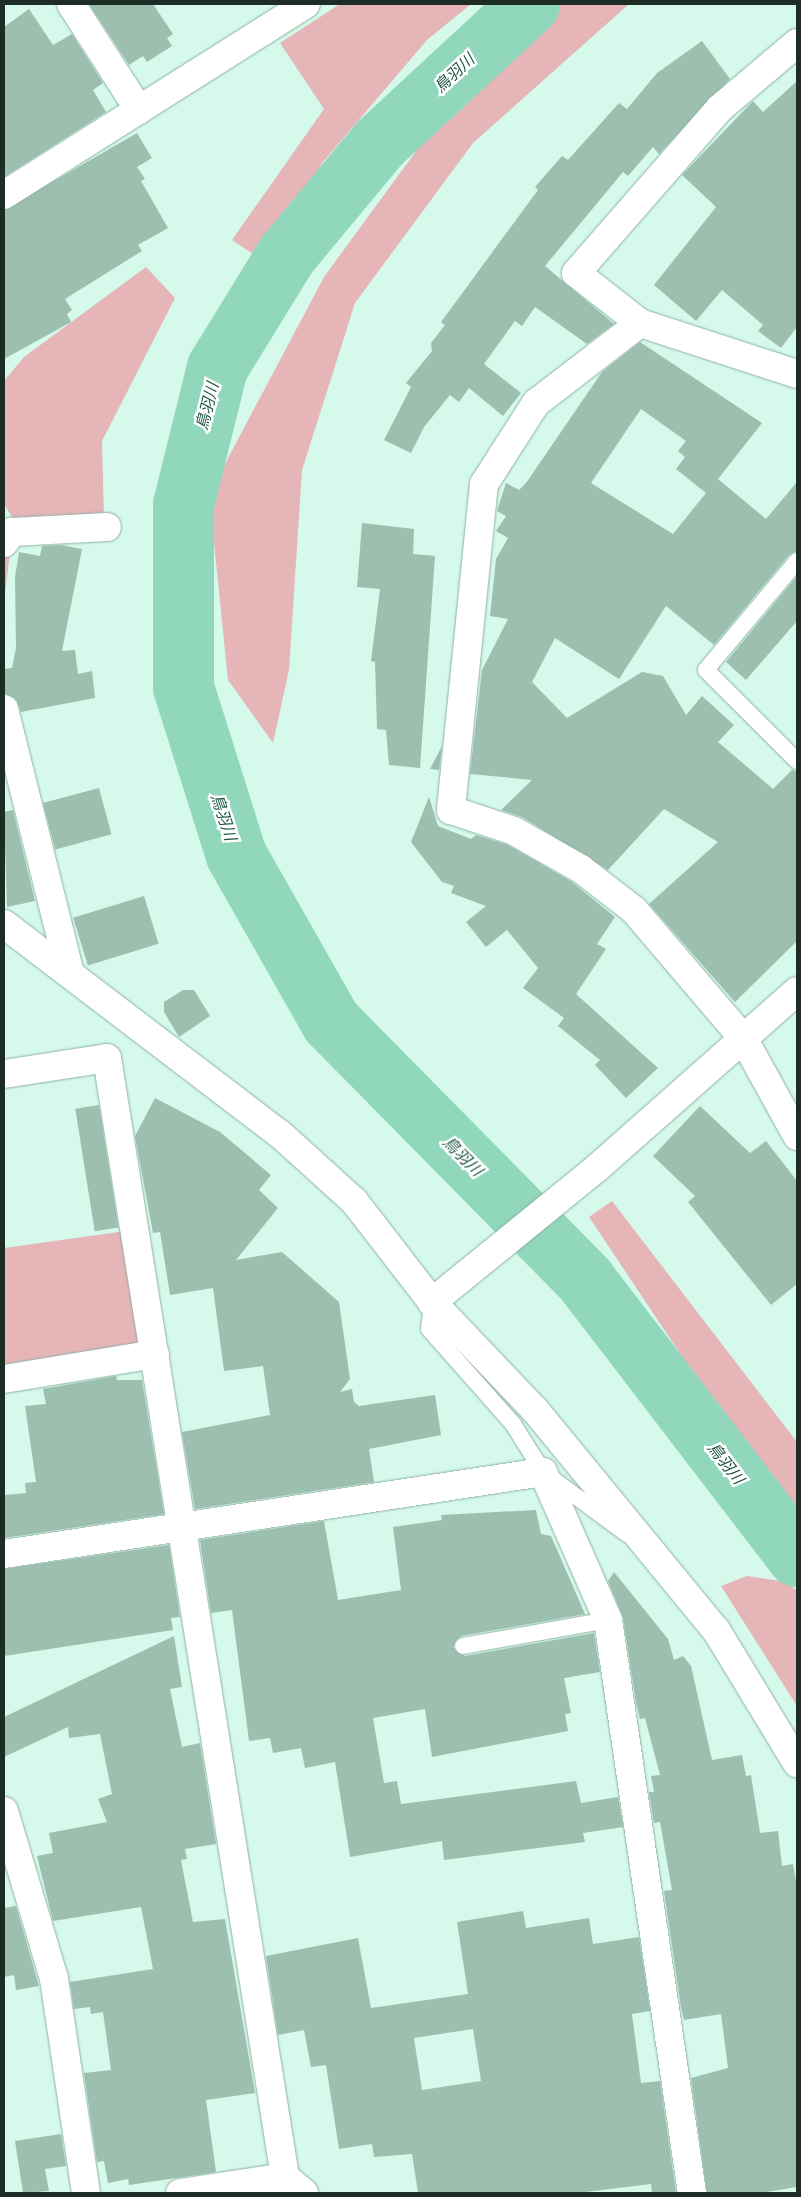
<!DOCTYPE html>
<html>
<head>
<meta charset="utf-8">
<style>
	body { margin:0 }
	#map { position:relative; width:801px; height:2197px; overflow:hidden; background:#d5f9ea; font-family:"IBM Plex Serif","Noto Sans JP",serif }
	div>[style] { position:absolute }
	[style*='--x'] { left:calc(var(--x)*1px); top:calc(var(--y)*1px); width:calc(var(--w)*1px); rotate:calc(var(--a)*1deg) }
	.green>* { inset:0; background:#e6b5b8 }
	.river>* { height:61px; margin:-30.5px; padding:0 30.5px; transform-origin:30.5px; border-radius:30.5px; background:#90d7bc }
	.building>* { inset:0; background:#9dbfb0; transform-origin:0 0 }
	.roads { filter:drop-shadow(0 0 1px #8fb1a3) drop-shadow(0 0 1px #8fb1a3) }
	.service>* { height:16px; margin:-8px; padding:0 8px; transform-origin:8px; border-radius:8px; background:#fff }
	.minor>* { height:28px; margin:-14px; padding:0 14px; transform-origin:14px; border-radius:14px; background:#fff }
	span { translate:-50% -50%; white-space:nowrap; text-align:center; line-height:1.15; -webkit-text-stroke:5px #fff; paint-order:stroke }
	.water-label { font-size:16px; color:#1d5543; font-style:italic }
	.frame { position:absolute; inset:0; border:5px solid #1e2c26; pointer-events:none }
</style>
</head>
<body>
<div id="map">
	<div class="green">
		<i style="clip-path:polygon(340px 4px,471px 4px,427px 40px,323px 162px,259px 258px,232px 240px,324px 109px,280px 43px)"></i>
		<i style="clip-path:polygon(557px 4px,629px 4px,473px 143px,355px 303px,302px 470px,289px 670px,273px 743px,228px 680px,209px 494px,324px 277px,460px 91px)"></i>
		<i style="clip-path:polygon(146px 267px,175px 298px,102px 441px,104px 518px,14px 519px,4px 602px,4px 534px,13px 519px,4px 504px,4px 381px,24px 357px)"></i>
		<i style="clip-path:polygon(612px 1201px,797px 1442px,797px 1529px,589px 1217px)"></i>
		<i style="clip-path:polygon(133px 1230px,154px 1350px,4px 1368px,4px 1248px)"></i>
		<i style="clip-path:polygon(747px 1576px,787px 1582px,797px 1591px,797px 1706px,721px 1586px)"></i>
	</div>
	<div class="river">
		<i style="--x:529;--y:4;--w:206;--a:137.2"></i>
		<i style="--x:378;--y:144;--w:144;--a:129.7"></i>
		<i style="--x:286;--y:255;--w:132;--a:121.6"></i>
		<i style="--x:217;--y:367;--w:141;--a:103.9"></i>
		<i style="--x:183;--y:504;--w:183;--a:90"></i>
		<i style="--x:183;--y:687;--w:176;--a:72.5"></i>
		<i style="--x:236;--y:855;--w:192;--a:60.4"></i>
		<i style="--x:331;--y:1022;--w:362;--a:45.4"></i>
		<i style="--x:585;--y:1280;--w:348;--a:52.5"></i>
	</div>
	<div class="building">
		<i style="clip-path:polygon(89px 4px,153px 4px,173px 34px,167px 38px,172px 46px,147px 62px,143px 56px,129px 65px)"></i>
		<i style="clip-path:polygon(29px 9px,53px 45px,72px 34px,103px 83px,93px 90px,106px 112px,4px 177px,4px 27px)"></i>
		<i style="clip-path:polygon(702px 41px,730px 79px,659px 154px,653px 147px,628px 176px,623px 172px,545px 266px,614px 324px,587px 344px,535px 307px,522px 326px,515px 321px,484px 364px,521px 393px,503px 416px,469px 388px,459px 402px,450px 395px,424px 427px,411px 453px,384px 440px,411px 387px,406px 383px,432px 351px,431px 343px,445px 325px,441px 322px,538px 190px,535px 187px,562px 156px,568px 160px,619px 103px,627px 109px,657px 73px)"></i>
		<i style="clip-path:polygon(797px 81px,797px 327px,781px 348px,758px 331px,763px 325px,722px 290px,696px 321px,654px 285px,716px 207px,682px 175px,753px 101px,763px 112px)"></i>
		<i style="clip-path:polygon(137px 133px,152px 158px,137px 167px,145px 179px,141px 181px,168px 228px,138px 245px,142px 251px,65px 299px,72px 310px,67px 314px,71px 322px,4px 359px,4px 210px)"></i>
		<i style="clip-path:polygon(evenodd,640px 342px,762px 423px,718px 479px,766px 519px,797px 482px,797px 551px,789px 555px,714px 645px,666px 606px,619px 679px,555px 638px,532px 682px,567px 718px,642px 672px,663px 676px,686px 715px,702px 696px,734px 725px,718px 742px,773px 789px,792px 770px,797px 771px,797px 941px,735px 1002px,649px 904px,718px 842px,664px 809px,608px 870px,522px 817px,501px 810px,532px 780px,470px 774px,482px 670px,508px 619px,490px 616px,496px 559px,508px 538px,496px 531px,506px 516px,497px 511px,506px 483px,519px 490px,526px 483px,602px 372px,640px 342px,641px 409px,686px 441px,678px 451px,685px 457px,676px 469px,706px 493px,673px 534px,591px 483px,641px 409px)"></i>
		<i style="clip-path:polygon(362px 523px,414px 529px,413px 554px,435px 556px,420px 768px,389px 765px,386px 730px,377px 729px,375px 662px,371px 661px,380px 589px,357px 587px)"></i>
		<i style="clip-path:polygon(61px 545px,82px 549px,62px 651px,75px 650px,78px 674px,92px 671px,95px 698px,21px 712px,16px 699px,4px 694px,4px 669px,12px 668px,16px 648px,15px 577px,19px 552px,40px 556px,42px 546px)"></i>
		<i style="clip-path:polygon(797px 576px,797px 621px,746px 680px,726px 662px)"></i>
		<i style="clip-path:polygon(442px 746px,439px 770px,430px 769px)"></i>
		<i style="left:99px;top:788px;width:48px;height:58px;rotate:75deg"></i>
		<i style="clip-path:polygon(429px 797px,438px 826px,471px 839px,476px 835px,508px 845px,572px 882px,615px 917px,597px 944px,606px 949px,576px 994px,658px 1068px,626px 1098px,595px 1065px,600px 1060px,558px 1026px,564px 1018px,523px 988px,538px 968px,507px 930px,486px 947px,466px 922px,486px 906px,451px 893px,454px 886px,442px 882px,411px 842px)"></i>
		<i style="clip-path:polygon(13px 810px,35px 901px,7px 907px,4px 812px)"></i>
		<i style="left:144px;top:896px;width:50px;height:74px;rotate:73deg"></i>
		<i style="clip-path:polygon(183px 990px,194px 990px,210px 1016px,179px 1037px,164px 1012px,164px 1002px)"></i>
		<i style="clip-path:polygon(155px 1098px,220px 1132px,271px 1175px,259px 1190px,278px 1208px,236px 1260px,282px 1252px,339px 1302px,350px 1379px,340px 1392px,352px 1389px,354px 1402px,359px 1406px,435px 1395px,441px 1435px,369px 1449px,374px 1482px,195px 1509px,182px 1432px,270px 1415px,263px 1366px,224px 1371px,213px 1288px,170px 1295px,160px 1232px,153px 1233px,135px 1136px)"></i>
		<i style="left:99px;top:1105px;width:124px;height:24px;rotate:81deg"></i>
		<i style="clip-path:polygon(700px 1106px,750px 1153px,766px 1141px,797px 1181px,797px 1284px,771px 1305px,688px 1202px,695px 1196px,653px 1156px)"></i>
		<i style="clip-path:polygon(116px 1376px,117px 1380px,142px 1380px,164px 1514px,4px 1538px,4px 1495px,26px 1493px,25px 1483px,36px 1482px,25px 1406px,46px 1404px,43px 1389px)"></i>
		<i style="clip-path:polygon(536px 1510px,541px 1534px,551px 1536px,585px 1614px,461px 1636px,453px 1647px,465px 1656px,594px 1633px,600px 1672px,564px 1678px,571px 1713px,565px 1714px,568px 1731px,432px 1757px,425px 1709px,373px 1718px,384px 1783px,397px 1781px,401px 1804px,576px 1781px,581px 1803px,618px 1797px,623px 1827px,583px 1833px,585px 1842px,444px 1860px,442px 1841px,350px 1857px,335px 1762px,305px 1768px,301px 1748px,273px 1753px,270px 1738px,249px 1741px,232px 1610px,211px 1613px,200px 1540px,324px 1521px,338px 1600px,401px 1590px,393px 1527px,442px 1520px,441px 1515px)"></i>
		<i style="clip-path:polygon(169px 1545px,180px 1617px,171px 1618px,173px 1630px,4px 1656px,4px 1569px)"></i>
		<i style="clip-path:polygon(614px 1572px,668px 1639px,674px 1660px,683px 1656px,691px 1666px,712px 1760px,742px 1755px,746px 1776px,751px 1775px,760px 1833px,778px 1831px,782px 1866px,793px 1864px,797px 1887px,797px 2187px,761px 2193px,707px 2193px,691px 2078px,728px 2068px,721px 2014px,684px 2020px,681px 2007px,664px 1891px,672px 1890px,660px 1822px,654px 1823px,649px 1792px,654px 1792px,651px 1776px,660px 1775px,645px 1718px,640px 1719px,636px 1702px,623px 1617px,608px 1581px)"></i>
		<i style="clip-path:polygon(174px 1636px,182px 1687px,170px 1689px,182px 1747px,200px 1743px,216px 1844px,185px 1849px,187px 1859px,181px 1860px,193px 1922px,225px 1919px,255px 2093px,206px 2100px,216px 2172px,129px 2185px,128px 2179px,108px 2183px,104px 2161px,97px 2162px,84px 2073px,111px 2070px,103px 2012px,91px 2014px,90px 2007px,74px 2009px,70px 1982px,153px 1969px,141px 1907px,53px 1921px,37px 1856px,53px 1853px,49px 1833px,107px 1822px,98px 1799px,112px 1794px,100px 1734px,69px 1738px,68px 1727px,4px 1757px,4px 1717px)"></i>
		<i style="clip-path:polygon(16px 1906px,39px 1986px,16px 1990px,14px 1975px,4px 1977px,4px 1908px)"></i>
		<i style="clip-path:polygon(evenodd,523px 1911px,526px 1928px,589px 1918px,593px 1944px,639px 1937px,650px 2011px,632px 2014px,641px 2083px,660px 2081px,676px 2193px,652px 2193px,651px 2184px,577px 2193px,418px 2193px,412px 2154px,374px 2157px,372px 2144px,339px 2149px,326px 2065px,311px 2067px,304px 2030px,278px 2035px,266px 1956px,358px 1938px,371px 2008px,468px 1994px,457px 1922px,523px 1911px,473px 2029px,481px 2081px,422px 2090px,414px 2038px,473px 2029px)"></i>
		<i style="clip-path:polygon(61px 2134px,66px 2166px,45px 2169px,49px 2191px,23px 2193px,15px 2141px)"></i>
	</div>
	<div class="roads">
		<div class="service">
			<i style="--x:797;--y:561;--w:142;--a:129.9"></i>
			<i style="--x:706;--y:670;--w:129;--a:45"></i>
			<i style="--x:432;--y:1302;--w:27;--a:96"></i>
			<i style="--x:429;--y:1329;--w:127;--a:48.5"></i>
			<i style="--x:513;--y:1424;--w:57;--a:58"></i>
			<i style="--x:543;--y:1472;--w:104;--a:36.4"></i>
			<i style="--x:463;--y:1646;--w:147;--a:-10.2"></i>
		</div>
		<div class="minor">
			<i style="--x:71;--y:4;--w:126;--a:57.3"></i>
			<i style="--x:797;--y:43;--w:101;--a:139.8"></i>
			<i style="--x:720;--y:108;--w:219;--a:131.1"></i>
			<i style="--x:576;--y:273;--w:81;--a:38"></i>
			<i style="--x:640;--y:323;--w:165;--a:18"></i>
			<i style="--x:4;--y:195;--w:357;--a:-32.3"></i>
			<i style="--x:640;--y:323;--w:131;--a:142.4"></i>
			<i style="--x:536;--y:403;--w:96;--a:122.7"></i>
			<i style="--x:484;--y:484;--w:328;--a:95.8"></i>
			<i style="--x:451;--y:810;--w:66;--a:18.4"></i>
			<i style="--x:514;--y:831;--w:77;--a:29.6"></i>
			<i style="--x:581;--y:869;--w:67;--a:37.7"></i>
			<i style="--x:634;--y:910;--w:168;--a:49.6"></i>
			<i style="--x:743;--y:1038;--w:112;--a:61.1"></i>
			<i style="--x:4;--y:543;--w:14;--a:-54"></i>
			<i style="--x:12;--y:532;--w:95;--a:-3"></i>
			<i style="--x:4;--y:709;--w:273;--a:76"></i>
			<i style="--x:4;--y:924;--w:347;--a:37.3"></i>
			<i style="--x:280;--y:1134;--w:100;--a:42.2"></i>
			<i style="--x:354;--y:1201;--w:128;--a:52.3"></i>
			<i style="--x:797;--y:991;--w:267;--a:138.5"></i>
			<i style="--x:597;--y:1168;--w:213;--a:140.9"></i>
			<i style="--x:432;--y:1302;--w:149;--a:46.4"></i>
			<i style="--x:535;--y:1410;--w:285;--a:50.6"></i>
			<i style="--x:716;--y:1630;--w:156;--a:58.7"></i>
			<i style="--x:4;--y:1074;--w:104;--a:-8.8"></i>
			<i style="--x:107;--y:1058;--w:1133;--a:80.96"></i>
			<i style="--x:4;--y:1379;--w:153;--a:-9.4"></i>
			<i style="--x:4;--y:1554;--w:545;--a:-8.65"></i>
			<i style="--x:543;--y:1472;--w:162;--a:66.3"></i>
			<i style="--x:608;--y:1620;--w:579;--a:81.66"></i>
			<i style="--x:4;--y:1811;--w:175;--a:73.4"></i>
			<i style="--x:54;--y:1979;--w:216;--a:81.5"></i>
			<i style="--x:180;--y:2193;--w:106;--a:-8.7"></i>
			<i style="--x:285;--y:2177;--w:25;--a:40"></i>
		</div>
	</div>
	<div class="water-label">
		<span style="left:454px;top:73px;rotate:-43deg">鳥羽川</span>
		<span style="left:207px;top:406px;rotate:-76deg">鳥羽川</span>
		<span style="left:224px;top:817px;rotate:72deg">鳥羽川</span>
		<span style="left:463px;top:1156px;rotate:45deg">鳥羽川</span>
		<span style="left:726px;top:1463px;rotate:52deg">鳥羽川</span>
	</div>
	<div class="frame"></div>
</div>
</body>
</html>
